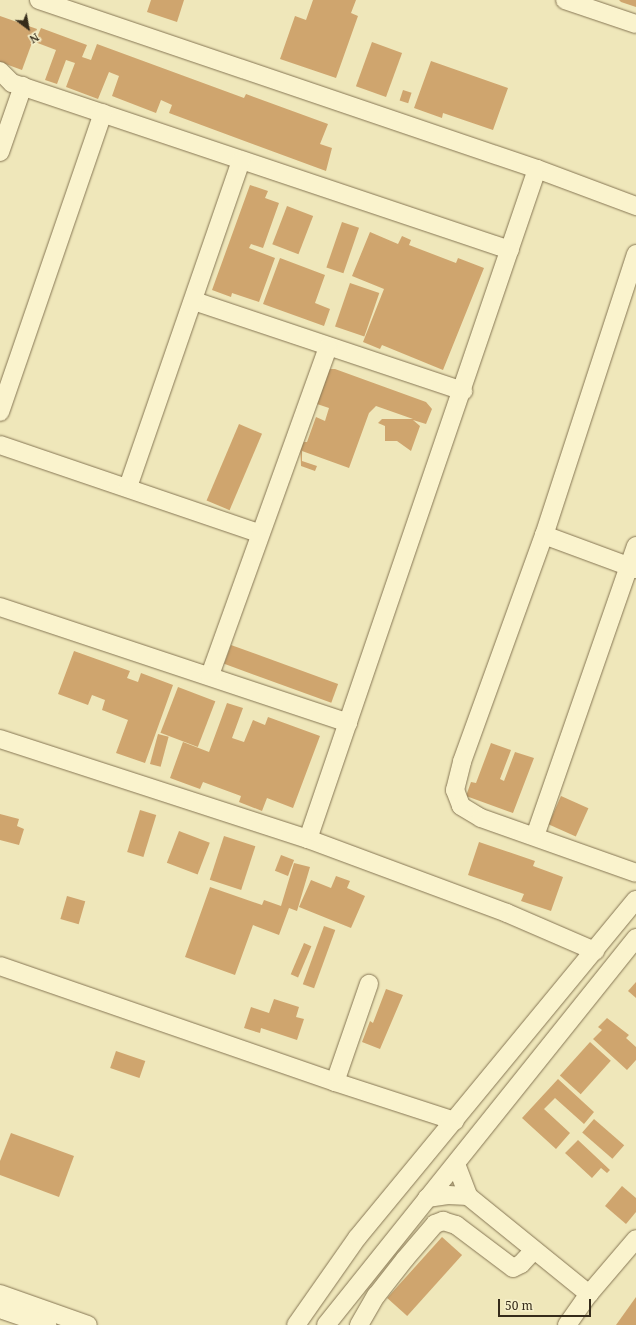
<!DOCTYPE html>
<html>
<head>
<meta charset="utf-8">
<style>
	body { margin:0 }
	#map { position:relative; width:636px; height:1325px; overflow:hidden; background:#efe7ba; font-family:"Noto Serif",serif }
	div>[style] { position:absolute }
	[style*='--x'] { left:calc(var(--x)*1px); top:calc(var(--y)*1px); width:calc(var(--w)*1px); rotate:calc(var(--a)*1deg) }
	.building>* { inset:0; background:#cfa56e; transform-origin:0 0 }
	.roads { filter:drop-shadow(0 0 1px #867654) drop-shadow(0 0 1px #867654) }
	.minor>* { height:18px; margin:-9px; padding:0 9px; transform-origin:9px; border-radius:9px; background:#faf3cd }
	span { translate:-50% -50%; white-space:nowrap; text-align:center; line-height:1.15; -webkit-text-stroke:4px #f6f0ca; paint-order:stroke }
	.north { position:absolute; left:8px; top:8px; width:40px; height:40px; -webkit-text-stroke:3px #f6f0ca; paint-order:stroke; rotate:148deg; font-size:11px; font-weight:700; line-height:16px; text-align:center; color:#352b1a }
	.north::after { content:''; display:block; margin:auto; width:14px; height:18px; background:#352b1a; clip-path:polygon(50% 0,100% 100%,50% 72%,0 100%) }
	.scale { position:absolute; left:498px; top:1299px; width:93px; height:18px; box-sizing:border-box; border:2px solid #352b1a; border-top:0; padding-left:5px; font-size:12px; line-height:14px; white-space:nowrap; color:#352b1a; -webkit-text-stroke:3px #f6f0ca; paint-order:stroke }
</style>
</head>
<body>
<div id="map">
	<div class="building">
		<i style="clip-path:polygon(151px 0,184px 0,177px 22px,147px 12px)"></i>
		<i style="clip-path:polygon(313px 0,356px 0,351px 13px,358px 16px,336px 78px,280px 59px,295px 16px,306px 20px)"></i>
		<i style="clip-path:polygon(619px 0,636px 0,636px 7px,621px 2px)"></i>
		<i style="clip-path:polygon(0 16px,37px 29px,22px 70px,0 62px)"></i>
		<i style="clip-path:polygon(41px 28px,87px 45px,82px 57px,91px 60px,97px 44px,244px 98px,246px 94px,328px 124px,320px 144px,332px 148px,326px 171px,169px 113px,172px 105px,161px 100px,156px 113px,112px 96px,119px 76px,109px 72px,98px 99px,66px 87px,75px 63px,66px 60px,57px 84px,45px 80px,56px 50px,35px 42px)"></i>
		<i style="left:372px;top:42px;width:32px;height:47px;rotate:20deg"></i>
		<i style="clip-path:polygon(431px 61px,508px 88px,493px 130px,443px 113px,442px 118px,414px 108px)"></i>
		<i style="left:403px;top:90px;width:9px;height:11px;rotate:18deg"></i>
		<i style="clip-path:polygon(250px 185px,268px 191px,265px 198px,279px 203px,263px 248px,251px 244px,249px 248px,275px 258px,259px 302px,232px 293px,231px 297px,212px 290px)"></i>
		<i style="left:287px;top:206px;width:28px;height:41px;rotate:21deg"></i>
		<i style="left:342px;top:222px;width:18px;height:48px;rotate:19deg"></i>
		<i style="clip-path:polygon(370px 232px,398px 244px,402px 236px,411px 240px,409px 245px,456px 263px,458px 258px,484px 268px,443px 370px,382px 345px,380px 349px,363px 342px,384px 289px,352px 276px)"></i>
		<i style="clip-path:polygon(280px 258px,325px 275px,315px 303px,330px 309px,324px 326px,263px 304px)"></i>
		<i style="left:350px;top:283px;width:31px;height:46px;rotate:19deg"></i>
		<i style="clip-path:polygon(326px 369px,335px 369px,426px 402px,432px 409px,426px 424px,413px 420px,420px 426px,411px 451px,397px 441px,385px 441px,385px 426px,378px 423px,382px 419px,413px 419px,376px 406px,369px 413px,349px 468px,302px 451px,302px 461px,317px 466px,315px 471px,301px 466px,300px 442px,307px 442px,316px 417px,325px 421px,329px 408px,314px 403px)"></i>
		<i style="left:239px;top:424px;width:25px;height:83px;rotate:23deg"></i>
		<i style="left:231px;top:645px;width:114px;height:20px;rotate:20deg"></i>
		<i style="clip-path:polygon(74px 651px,130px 671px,127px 678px,138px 682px,141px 673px,173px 685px,145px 763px,116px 753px,128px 720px,102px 710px,105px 700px,92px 695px,88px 705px,58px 694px)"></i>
		<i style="left:178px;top:687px;width:40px;height:49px;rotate:21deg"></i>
		<i style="clip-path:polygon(227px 703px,243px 708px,232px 738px,244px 742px,253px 720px,265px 725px,268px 717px,320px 736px,293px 808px,267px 798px,262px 811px,239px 802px,241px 796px,203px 782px,200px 789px,170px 778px,183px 742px,209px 752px)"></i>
		<i style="left:158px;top:734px;width:11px;height:31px;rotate:15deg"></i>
		<i style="clip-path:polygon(491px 743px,511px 750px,500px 779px,504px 781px,515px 752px,534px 758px,513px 813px,466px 796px,471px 782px,476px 783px)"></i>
		<i style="left:561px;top:796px;width:30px;height:31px;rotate:24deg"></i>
		<i style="left:140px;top:810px;width:17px;height:44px;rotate:17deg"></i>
		<i style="clip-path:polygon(0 814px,19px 819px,17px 826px,24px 829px,19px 845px,0 840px)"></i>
		<i style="left:179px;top:831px;width:33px;height:34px;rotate:21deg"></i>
		<i style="left:224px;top:836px;width:33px;height:46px;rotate:18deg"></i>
		<i style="clip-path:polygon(479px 842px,535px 861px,533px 866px,563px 877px,551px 911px,521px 901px,524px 894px,468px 875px)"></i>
		<i style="left:281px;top:855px;width:14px;height:17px;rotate:21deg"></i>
		<i style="clip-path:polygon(294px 863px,310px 867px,297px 911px,289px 908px,279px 935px,253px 925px,235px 975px,185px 957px,210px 887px,262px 905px,264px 900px,281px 906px)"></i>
		<i style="clip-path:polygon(336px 876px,350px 881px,347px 888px,365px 896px,351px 928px,299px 907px,311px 880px,331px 888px)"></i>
		<i style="left:67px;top:896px;width:19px;height:24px;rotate:16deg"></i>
		<i style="left:324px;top:926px;width:12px;height:62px;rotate:20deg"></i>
		<i style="left:304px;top:943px;width:8px;height:34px;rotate:23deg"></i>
		<i style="clip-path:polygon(636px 982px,636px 998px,628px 991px)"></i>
		<i style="clip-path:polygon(386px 989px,403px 995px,380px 1049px,362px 1042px,370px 1021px,373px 1023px)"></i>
		<i style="clip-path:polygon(274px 999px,299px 1007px,296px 1017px,304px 1019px,297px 1040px,261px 1028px,260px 1033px,244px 1028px,251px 1007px,269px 1013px)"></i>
		<i style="clip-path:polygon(607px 1018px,629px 1035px,626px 1038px,636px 1047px,636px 1060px,627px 1070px,593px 1039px,602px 1030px,598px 1027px)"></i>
		<i style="left:590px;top:1042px;width:28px;height:45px;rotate:42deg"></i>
		<i style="left:116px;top:1051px;width:31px;height:18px;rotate:19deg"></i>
		<i style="clip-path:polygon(558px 1079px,594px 1112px,584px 1124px,555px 1098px,544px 1109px,570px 1133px,556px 1149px,522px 1118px)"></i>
		<i style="left:594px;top:1119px;width:40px;height:18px;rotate:41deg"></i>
		<i style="clip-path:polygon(11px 1133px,74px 1156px,59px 1197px,0 1175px,0 1161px)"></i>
		<i style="clip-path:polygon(578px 1140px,610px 1170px,607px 1173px,601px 1168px,592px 1178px,565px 1153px)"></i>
		<i style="clip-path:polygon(622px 1186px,636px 1198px,636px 1212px,626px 1224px,605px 1206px)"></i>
		<i style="left:442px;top:1237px;width:27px;height:82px;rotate:42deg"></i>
		<i style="clip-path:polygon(636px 1297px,636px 1325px,616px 1325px)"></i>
	</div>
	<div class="roads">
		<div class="minor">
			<i style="--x:39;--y:0;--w:526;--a:18.75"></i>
			<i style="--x:537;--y:169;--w:106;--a:20.5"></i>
			<i style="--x:565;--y:0;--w:75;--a:18.7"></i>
			<i style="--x:0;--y:71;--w:17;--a:45"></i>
			<i style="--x:12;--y:83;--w:525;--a:18.54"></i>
			<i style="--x:0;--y:152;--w:70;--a:-70.8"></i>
			<i style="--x:636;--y:254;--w:296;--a:108.1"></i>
			<i style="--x:544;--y:535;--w:241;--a:109.9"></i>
			<i style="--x:462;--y:762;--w:29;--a:104"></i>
			<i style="--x:455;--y:790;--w:17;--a:69"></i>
			<i style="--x:461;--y:806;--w:23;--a:31"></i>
			<i style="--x:481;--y:818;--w:164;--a:19.5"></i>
			<i style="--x:194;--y:301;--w:284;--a:18.5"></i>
			<i style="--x:0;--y:412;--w:316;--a:-71"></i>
			<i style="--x:0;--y:445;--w:274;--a:18.8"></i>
			<i style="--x:128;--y:487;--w:345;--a:-70.9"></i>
			<i style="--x:544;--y:535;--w:98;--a:20.3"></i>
			<i style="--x:0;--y:607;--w:367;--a:18.4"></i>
			<i style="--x:210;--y:675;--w:348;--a:-70.2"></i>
			<i style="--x:0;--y:739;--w:324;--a:18"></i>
			<i style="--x:308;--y:839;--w:212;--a:20.4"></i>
			<i style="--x:507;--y:913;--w:96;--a:23.4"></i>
			<i style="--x:535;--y:836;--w:307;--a:-70.8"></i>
			<i style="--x:308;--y:839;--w:708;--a:-71.13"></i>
			<i style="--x:0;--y:966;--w:355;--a:19.1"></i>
			<i style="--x:335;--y:1082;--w:126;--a:18"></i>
			<i style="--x:335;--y:1082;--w:104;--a:-70.9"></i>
			<i style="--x:456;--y:1164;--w:34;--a:69"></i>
			<i style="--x:468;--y:1196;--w:156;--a:39"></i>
			<i style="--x:427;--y:1198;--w:21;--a:-8"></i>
			<i style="--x:448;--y:1195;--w:20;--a:3"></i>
			<i style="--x:0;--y:1294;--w:93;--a:19.4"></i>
			<i style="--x:0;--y:1309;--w:50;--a:18.8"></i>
			<i style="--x:296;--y:1325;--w:106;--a:-55"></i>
			<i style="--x:357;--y:1238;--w:438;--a:-50.5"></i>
			<i style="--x:326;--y:1325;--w:496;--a:-51.3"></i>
			<i style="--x:359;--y:1325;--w:34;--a:-60"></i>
			<i style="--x:376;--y:1296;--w:47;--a:-51.9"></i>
			<i style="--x:405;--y:1259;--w:46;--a:-49.4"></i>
			<i style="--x:435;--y:1224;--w:9;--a:-21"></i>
			<i style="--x:443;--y:1221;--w:14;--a:17"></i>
			<i style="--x:456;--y:1225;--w:71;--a:37"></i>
			<i style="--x:513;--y:1268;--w:9;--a:-27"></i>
			<i style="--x:521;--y:1264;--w:18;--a:-47"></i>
			<i style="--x:567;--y:1325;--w:38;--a:-55"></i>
			<i style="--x:589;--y:1294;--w:72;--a:-49.5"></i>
		</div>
	</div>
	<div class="north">N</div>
	<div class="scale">50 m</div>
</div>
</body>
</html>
